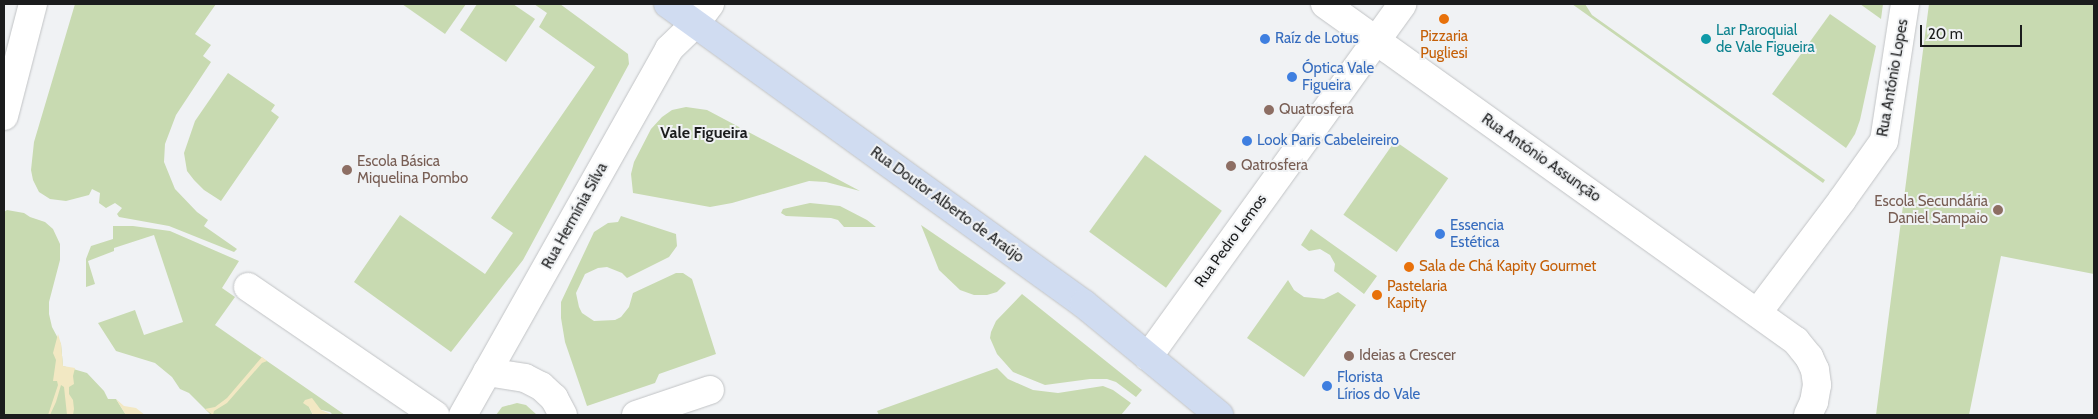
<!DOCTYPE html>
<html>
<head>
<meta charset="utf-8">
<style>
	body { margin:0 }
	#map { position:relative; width:2098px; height:419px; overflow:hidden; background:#f0f2f4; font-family:Cabin,sans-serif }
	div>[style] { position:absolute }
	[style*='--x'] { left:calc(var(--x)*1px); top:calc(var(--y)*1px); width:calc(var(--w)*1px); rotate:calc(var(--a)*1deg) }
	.green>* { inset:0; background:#c8dab1; transform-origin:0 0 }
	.sand>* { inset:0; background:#f2e8c3 }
	.roads { filter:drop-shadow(0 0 1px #c1c3c5) drop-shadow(0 0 1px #c1c3c5) }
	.minor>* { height:28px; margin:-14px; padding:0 14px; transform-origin:14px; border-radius:14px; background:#fff }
	.secondary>* { height:28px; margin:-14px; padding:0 14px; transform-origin:14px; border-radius:14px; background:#d0dcf1 }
	.dots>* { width:14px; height:14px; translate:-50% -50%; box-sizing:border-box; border:2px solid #f0f2f4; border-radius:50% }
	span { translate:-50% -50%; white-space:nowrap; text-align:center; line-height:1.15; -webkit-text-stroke:4px #f0f2f4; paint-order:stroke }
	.culture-label { font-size:15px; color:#0d838f }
	.left { translate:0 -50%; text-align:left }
	.food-label { font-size:15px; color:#c56008 }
	.shop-label { font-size:15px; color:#366cbe }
	.street-label { font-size:15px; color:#1b1c1d }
	.education-label { font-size:15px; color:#785e54 }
	.right { translate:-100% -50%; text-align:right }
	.neighbourhood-label { font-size:16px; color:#1b1c1d; font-weight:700 }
	.frame { position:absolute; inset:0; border:5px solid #1b1c1d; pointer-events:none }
	.scale { position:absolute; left:1920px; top:25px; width:102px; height:22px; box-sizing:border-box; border:2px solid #1b1c1d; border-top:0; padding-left:6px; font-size:15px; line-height:18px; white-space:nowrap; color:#1b1c1d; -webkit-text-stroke:4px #f0f2f4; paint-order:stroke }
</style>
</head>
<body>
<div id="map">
	<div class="green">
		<i style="clip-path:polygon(75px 4px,216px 4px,195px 34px,211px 45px,203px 56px,211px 62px,176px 115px,165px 144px,164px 162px,175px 189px,197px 212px,208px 220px,204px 226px,237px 249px,234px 252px,169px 226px,119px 217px,117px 214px,122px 208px,115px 203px,106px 208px,99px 203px,100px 193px,92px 189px,89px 195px,66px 201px,50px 199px,39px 192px,33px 180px,31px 170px,34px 142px)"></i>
		<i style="clip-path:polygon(402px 4px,466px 4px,445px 34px)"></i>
		<i style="clip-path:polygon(477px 4px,513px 4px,535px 19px,506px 62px,460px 30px)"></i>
		<i style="clip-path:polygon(534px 4px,560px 4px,624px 51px,628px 54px,629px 64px,523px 260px,451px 352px,354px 282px,400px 215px,485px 274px,513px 233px,491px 218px,595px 67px,539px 27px,547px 13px)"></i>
		<i style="clip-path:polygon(1572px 4px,1585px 4px,1592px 15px,1825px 180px,1823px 183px)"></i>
		<i style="clip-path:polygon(1860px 4px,1883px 4px,1881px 19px)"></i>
		<i style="clip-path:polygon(1929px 4px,2094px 4px,2094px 274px,2001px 256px,1969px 415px,1876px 415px)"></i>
		<i style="clip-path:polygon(1830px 14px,1876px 46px,1860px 120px,1855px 134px,1846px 148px,1772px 94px)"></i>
		<i style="clip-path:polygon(228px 73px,275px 105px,271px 111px,279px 117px,221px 201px,204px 190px,194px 180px,187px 171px,184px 153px,195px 121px)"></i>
		<i style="clip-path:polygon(686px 107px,707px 110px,860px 191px,826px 182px,809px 181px,732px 203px,710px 207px,633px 193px,631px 174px,634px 162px,651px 129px,662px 117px,672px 110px)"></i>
		<i style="left:1395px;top:141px;width:65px;height:90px;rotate:35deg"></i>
		<i style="left:1145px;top:155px;width:95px;height:95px;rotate:36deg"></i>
		<i style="clip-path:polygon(810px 203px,840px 206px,867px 220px,876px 227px,844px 227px,838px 220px,831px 218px,786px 216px,781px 213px,783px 209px)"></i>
		<i style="clip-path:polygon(7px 210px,24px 213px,30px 217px,45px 222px,53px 229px,60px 244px,60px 260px,49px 302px,49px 314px,52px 327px,61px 344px,63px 366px,87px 373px,104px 391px,108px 399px,116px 399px,126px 415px,4px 415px,4px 212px)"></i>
		<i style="clip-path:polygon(621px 216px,676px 234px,677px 246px,669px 257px,627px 278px,622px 273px,607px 267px,598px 268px,585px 274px,576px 293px,579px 307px,582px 313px,594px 321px,615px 320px,621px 317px,629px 307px,633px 293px,676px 273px,683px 273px,692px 279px,716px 354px,659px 374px,655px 383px,587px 406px,565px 342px,561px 318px,561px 302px,594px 232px,608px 223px,618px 222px)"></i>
		<i style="clip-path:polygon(921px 225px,1006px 283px,997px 292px,987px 295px,974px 295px,960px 290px,939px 270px)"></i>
		<i style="clip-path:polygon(113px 226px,133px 226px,170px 231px,239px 261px,222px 288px,235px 297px,215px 325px,345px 415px,333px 415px,330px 412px,309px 407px,313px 415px,211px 415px,189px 393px,180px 389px,172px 377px,155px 363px,116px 351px,98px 323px,135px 310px,144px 335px,183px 322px,154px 235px,114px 248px,114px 251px,88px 261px,95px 284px,86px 287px,86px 259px,91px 246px,113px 239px)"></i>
		<i style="clip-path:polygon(1311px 229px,1377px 276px,1364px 294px,1334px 271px,1335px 264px,1330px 255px,1320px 249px,1309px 251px,1301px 245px)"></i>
		<i style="clip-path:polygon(1288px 280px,1294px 290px,1304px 297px,1324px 299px,1338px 292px,1356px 305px,1304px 377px,1247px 338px)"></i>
		<i style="clip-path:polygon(1022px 294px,1142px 390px,1136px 397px,1116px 382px,1107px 379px,1090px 379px,1045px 385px,1013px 372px,997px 354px,990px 338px,991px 332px,996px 321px)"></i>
		<i style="clip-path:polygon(997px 368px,1008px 379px,1033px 390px,1058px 393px,1103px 386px,1113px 390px,1131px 403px,1121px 415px,879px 415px,877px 411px)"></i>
		<i style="clip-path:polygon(517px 403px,526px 405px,537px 415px,496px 415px,502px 407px)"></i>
	</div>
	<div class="sand">
		<i style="clip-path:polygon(58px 334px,61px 344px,63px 366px,75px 368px,73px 376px,74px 384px,69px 387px,69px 394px,73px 400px,74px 409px,73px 415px,67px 415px,64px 387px,61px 385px,56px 402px,50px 415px,48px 415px,58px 385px,57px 381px,53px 381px,56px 360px,53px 353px)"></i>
		<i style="clip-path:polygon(262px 357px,267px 361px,262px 363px,227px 403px,214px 411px,213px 415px,205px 409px,215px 407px,227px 398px)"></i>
		<i style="clip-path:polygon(312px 398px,321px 410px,333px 415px,313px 415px,309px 407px,303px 403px,305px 400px)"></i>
		<i style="clip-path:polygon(116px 399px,124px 406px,136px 408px,145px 415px,126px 415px)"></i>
	</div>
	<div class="roads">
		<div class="minor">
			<i style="--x:1325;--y:4;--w:579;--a:35.58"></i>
			<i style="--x:1796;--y:341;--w:21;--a:51"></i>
			<i style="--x:1809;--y:357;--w:14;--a:65"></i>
			<i style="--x:1815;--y:370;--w:15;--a:82"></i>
			<i style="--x:1817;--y:385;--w:17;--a:100"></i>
			<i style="--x:1814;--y:402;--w:14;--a:115"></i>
			<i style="--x:4;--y:116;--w:116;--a:-75.5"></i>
			<i style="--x:248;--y:287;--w:227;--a:34.4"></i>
			<i style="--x:1758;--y:312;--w:140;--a:-53.1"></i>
			<i style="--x:1842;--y:200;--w:72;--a:-54.6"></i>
			<i style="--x:1884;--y:141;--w:139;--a:-81.3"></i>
			<i style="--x:1148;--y:357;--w:435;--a:-54.2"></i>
			<i style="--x:487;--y:372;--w:38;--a:9"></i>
			<i style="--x:525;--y:378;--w:18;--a:27"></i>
			<i style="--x:541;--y:386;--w:18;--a:43"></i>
			<i style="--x:554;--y:398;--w:19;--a:62"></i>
			<i style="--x:463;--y:415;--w:420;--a:-60.6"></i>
			<i style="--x:669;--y:49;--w:36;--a:-44"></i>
			<i style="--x:695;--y:24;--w:25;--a:-53"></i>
			<i style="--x:636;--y:415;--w:78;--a:-18.7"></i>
		</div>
		<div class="secondary">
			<i style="--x:668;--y:4;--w:513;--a:35.8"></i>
			<i style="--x:1084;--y:304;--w:175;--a:39.4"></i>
		</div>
	</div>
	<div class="dots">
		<i style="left:1444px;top:19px;background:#e8710a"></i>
		<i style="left:1265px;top:39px;background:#3f7fe0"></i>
		<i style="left:1706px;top:39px;background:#0f9aa8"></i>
		<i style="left:1292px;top:77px;background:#3f7fe0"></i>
		<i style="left:1269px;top:110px;background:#8d6e63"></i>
		<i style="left:1247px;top:141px;background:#3f7fe0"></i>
		<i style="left:1231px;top:166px;background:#8d6e63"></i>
		<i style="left:347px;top:170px;background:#8d6e63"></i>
		<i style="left:1998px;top:210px;background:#8d6e63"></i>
		<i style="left:1440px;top:234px;background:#3f7fe0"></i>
		<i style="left:1409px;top:267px;background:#e8710a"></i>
		<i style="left:1377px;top:295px;background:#e8710a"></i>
		<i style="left:1349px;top:356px;background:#8d6e63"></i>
		<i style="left:1327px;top:386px;background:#3f7fe0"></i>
	</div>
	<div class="culture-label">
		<span class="left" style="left:1716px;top:39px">Lar Paroquial<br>de Vale Figueira</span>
	</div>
	<div class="food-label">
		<span style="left:1444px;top:45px">Pizzaria<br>Pugliesi</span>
		<span class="left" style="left:1419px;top:267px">Sala de Chá Kapity Gourmet</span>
		<span class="left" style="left:1387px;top:295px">Pastelaria<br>Kapity</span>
	</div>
	<div class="shop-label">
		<span class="left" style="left:1275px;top:39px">Raíz de Lotus</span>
		<span class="left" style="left:1302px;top:77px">Óptica Vale<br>Figueira</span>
		<span class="left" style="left:1257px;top:141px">Look Paris Cabeleireiro</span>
		<span class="left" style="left:1450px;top:234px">Essencia<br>Estética</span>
		<span class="left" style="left:1337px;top:386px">Florista<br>Lírios do Vale</span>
	</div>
	<div class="street-label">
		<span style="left:1893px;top:78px;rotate:-80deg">Rua António Lopes</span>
		<span style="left:1541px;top:158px;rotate:35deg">Rua António Assunção</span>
		<span style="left:947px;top:205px;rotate:36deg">Rua Doutor Alberto de Araújo</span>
		<span style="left:575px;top:216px;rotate:-61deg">Rua Hermínia Silva</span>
		<span style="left:1231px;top:241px;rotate:-54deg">Rua Pedro Lemos</span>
	</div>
	<div class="education-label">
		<span class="left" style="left:1279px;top:110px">Quatrosfera</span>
		<span class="left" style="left:357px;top:170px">Escola Básica<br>Miquelina Pombo</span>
		<span class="left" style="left:1241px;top:166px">Qatrosfera</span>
		<span class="right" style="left:1988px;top:210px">Escola Secundária<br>Daniel Sampaio</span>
		<span class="left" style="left:1359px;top:356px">Ideias a Crescer</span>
	</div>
	<div class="neighbourhood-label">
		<span style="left:704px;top:133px">Vale Figueira</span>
	</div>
	<div class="frame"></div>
	<div class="scale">20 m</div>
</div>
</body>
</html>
